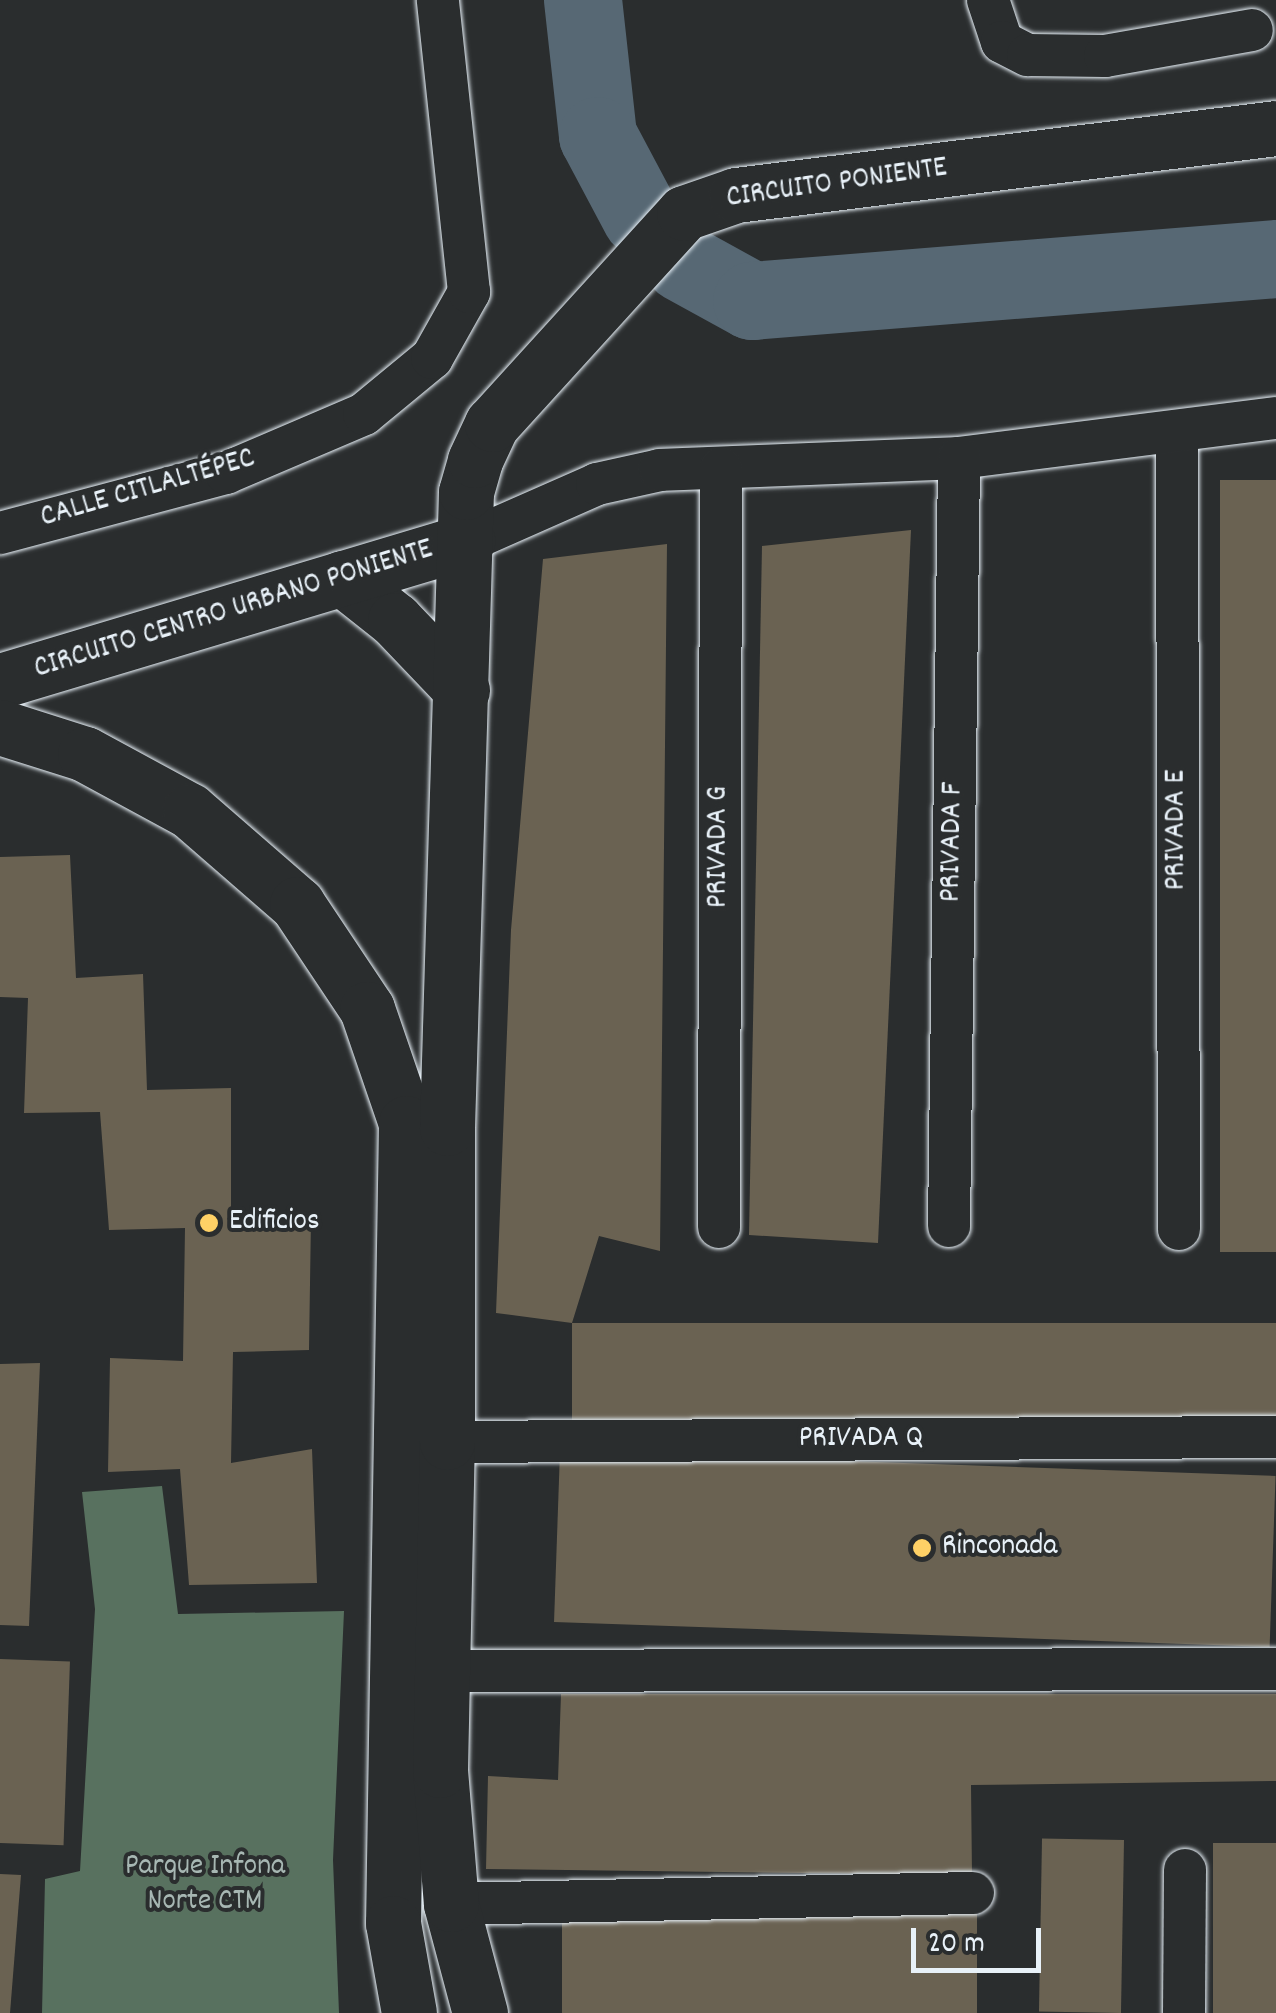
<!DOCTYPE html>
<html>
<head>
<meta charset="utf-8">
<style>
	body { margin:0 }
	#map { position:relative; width:1276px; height:2013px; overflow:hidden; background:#2a2d2e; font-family:Dekko,sans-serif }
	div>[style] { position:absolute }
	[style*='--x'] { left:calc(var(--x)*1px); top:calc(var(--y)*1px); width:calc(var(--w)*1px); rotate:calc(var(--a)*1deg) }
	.green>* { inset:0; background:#58715f }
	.river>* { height:78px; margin:-39px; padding:0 39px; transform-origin:39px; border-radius:39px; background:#576874 }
	.building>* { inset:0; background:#6a6252; transform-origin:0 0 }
	.roads { filter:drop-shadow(0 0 2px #e8f1f8) drop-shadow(0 0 2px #e8f1f8) }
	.street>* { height:42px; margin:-21px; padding:0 21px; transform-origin:21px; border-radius:21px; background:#2a2d2e }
	.secondary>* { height:55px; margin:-27.5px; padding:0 27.5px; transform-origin:27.5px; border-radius:27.5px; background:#2a2d2e }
	.dots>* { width:28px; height:28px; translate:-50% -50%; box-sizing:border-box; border:5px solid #2a2d2e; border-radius:50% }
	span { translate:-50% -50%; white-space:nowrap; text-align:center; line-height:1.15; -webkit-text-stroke:8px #2a2d2e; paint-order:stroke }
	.street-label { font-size:30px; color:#e8f1f8 }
	.poi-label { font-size:30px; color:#e8f1f8 }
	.left { translate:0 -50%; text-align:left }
	.park-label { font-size:30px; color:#a7b7b3 }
	.scale { position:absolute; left:911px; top:1928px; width:130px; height:45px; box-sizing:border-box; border:5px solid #e8f1f8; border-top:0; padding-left:12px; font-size:30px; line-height:35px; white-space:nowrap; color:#e8f1f8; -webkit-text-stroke:8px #2a2d2e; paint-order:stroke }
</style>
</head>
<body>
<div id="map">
	<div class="green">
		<i style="clip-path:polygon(162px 1486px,178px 1614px,344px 1611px,333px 1860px,339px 2013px,42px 2013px,45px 1879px,80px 1871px,95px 1609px,82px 1492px)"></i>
	</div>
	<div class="river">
		<i style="--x:583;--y:0;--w:137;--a:83.7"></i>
		<i style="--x:598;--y:136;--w:92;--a:62"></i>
		<i style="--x:683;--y:263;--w:79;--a:28.8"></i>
		<i style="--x:752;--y:301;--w:526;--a:-4.58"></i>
	</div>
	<div class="building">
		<i style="left:1276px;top:480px;width:772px;height:56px;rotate:90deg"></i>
		<i style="clip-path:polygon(911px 530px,878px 1243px,749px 1235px,762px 546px)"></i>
		<i style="clip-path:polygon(667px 544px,660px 1251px,599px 1236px,572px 1323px,496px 1313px,511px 930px,543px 559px)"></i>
		<i style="clip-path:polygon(70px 855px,76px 978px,143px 974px,147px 1090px,231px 1088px,231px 1215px,311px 1218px,309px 1350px,233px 1352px,231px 1463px,312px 1449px,317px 1583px,189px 1585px,180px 1469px,108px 1472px,110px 1358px,183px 1361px,185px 1228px,109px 1230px,100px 1112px,24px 1113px,28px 998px,0 997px,0 857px)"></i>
		<i style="left:572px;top:1323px;width:704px;height:100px"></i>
		<i style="clip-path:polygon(40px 1363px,29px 1626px,0 1625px,0 1364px)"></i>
		<i style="left:560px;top:1451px;width:716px;height:171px;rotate:2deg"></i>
		<i style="left:0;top:1659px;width:70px;height:184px;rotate:2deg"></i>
		<i style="clip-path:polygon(561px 1694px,1276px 1694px,1276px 1781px,971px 1785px,972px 1875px,486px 1869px,488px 1776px,558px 1780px)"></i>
		<i style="left:1124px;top:1840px;width:173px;height:82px;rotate:91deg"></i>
		<i style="left:1276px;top:1843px;width:170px;height:63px;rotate:90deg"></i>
		<i style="clip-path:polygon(0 1874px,21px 1875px,10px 2013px,0 2013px)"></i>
		<i style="left:562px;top:1908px;width:415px;height:105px"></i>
	</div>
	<div class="roads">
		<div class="street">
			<i style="--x:988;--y:0;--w:44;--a:71.6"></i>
			<i style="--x:1002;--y:42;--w:29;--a:27"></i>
			<i style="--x:1028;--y:55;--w:77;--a:0.7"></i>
			<i style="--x:1105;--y:56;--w:149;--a:-10"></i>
			<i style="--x:1177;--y:432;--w:797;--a:89.86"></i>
			<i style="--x:0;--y:533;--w:234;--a:-14.9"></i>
			<i style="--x:226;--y:473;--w:150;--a:-23.1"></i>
			<i style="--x:364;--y:414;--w:88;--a:-39.5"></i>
			<i style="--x:432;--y:358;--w:76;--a:-60.7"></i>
			<i style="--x:469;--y:292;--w:294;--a:-96.1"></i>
			<i style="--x:468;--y:541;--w:141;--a:-23.8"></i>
			<i style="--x:597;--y:484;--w:65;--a:-12.5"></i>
			<i style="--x:660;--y:470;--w:299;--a:-2.3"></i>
			<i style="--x:959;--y:458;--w:320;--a:-7.2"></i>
			<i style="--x:949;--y:1226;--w:768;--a:-89.25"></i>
			<i style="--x:719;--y:1227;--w:759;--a:-89.85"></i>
			<i style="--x:447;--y:1442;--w:829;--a:-0.35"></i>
			<i style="--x:441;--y:1671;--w:835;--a:-0.14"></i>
			<i style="--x:451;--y:1904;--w:522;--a:-1.21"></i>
			<i style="--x:1184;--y:2013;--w:143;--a:-89.6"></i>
		</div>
		<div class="secondary">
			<i style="--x:342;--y:578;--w:68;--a:38.4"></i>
			<i style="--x:395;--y:620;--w:97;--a:46.3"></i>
			<i style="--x:0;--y:681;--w:488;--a:-16.7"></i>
			<i style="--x:0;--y:727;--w:89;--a:17.6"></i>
			<i style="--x:85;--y:754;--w:119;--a:28.5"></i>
			<i style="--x:190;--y:811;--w:142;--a:41"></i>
			<i style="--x:297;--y:904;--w:126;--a:56.3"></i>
			<i style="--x:367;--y:1009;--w:120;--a:71.1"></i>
			<i style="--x:406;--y:1123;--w:800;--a:90.93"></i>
			<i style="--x:393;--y:1923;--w:91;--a:79.9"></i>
			<i style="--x:480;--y:2013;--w:113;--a:-104.9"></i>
			<i style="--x:451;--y:1904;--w:134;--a:-94.7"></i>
			<i style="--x:440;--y:1770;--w:328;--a:-88.8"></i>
			<i style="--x:447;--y:1442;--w:314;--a:-90"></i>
			<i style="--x:447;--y:1128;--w:636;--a:-88.29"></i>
			<i style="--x:466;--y:492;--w:33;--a:-74"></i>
			<i style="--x:475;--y:460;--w:40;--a:-65"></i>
			<i style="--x:492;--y:424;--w:285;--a:-47.7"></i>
			<i style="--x:684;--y:213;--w:55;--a:-19.1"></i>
			<i style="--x:736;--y:195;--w:544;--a:-7.07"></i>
		</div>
	</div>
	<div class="dots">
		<i style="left:209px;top:1223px;background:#ffd166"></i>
		<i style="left:922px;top:1548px;background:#ffd166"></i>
	</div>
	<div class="street-label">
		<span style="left:837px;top:185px;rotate:-8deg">CIRCUITO PONIENTE</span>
		<span style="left:148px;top:490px;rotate:-16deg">CALLE CITLALTÉPEC</span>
		<span style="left:234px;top:611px;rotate:-17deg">CIRCUITO CENTRO URBANO PONIENTE</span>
		<span style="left:1178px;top:830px;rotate:-90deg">PRIVADA E</span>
		<span style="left:954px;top:842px;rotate:-89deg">PRIVADA F</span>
		<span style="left:720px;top:847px;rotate:-90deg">PRIVADA G</span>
		<span style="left:861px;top:1440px">PRIVADA Q</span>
	</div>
	<div class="poi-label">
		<span class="left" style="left:229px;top:1223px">Edificios</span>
		<span class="left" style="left:942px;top:1548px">Rinconada</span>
	</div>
	<div class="park-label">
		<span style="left:205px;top:1885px">Parque Infona<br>Norte CTM</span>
	</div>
	<div class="scale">20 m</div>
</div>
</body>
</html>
